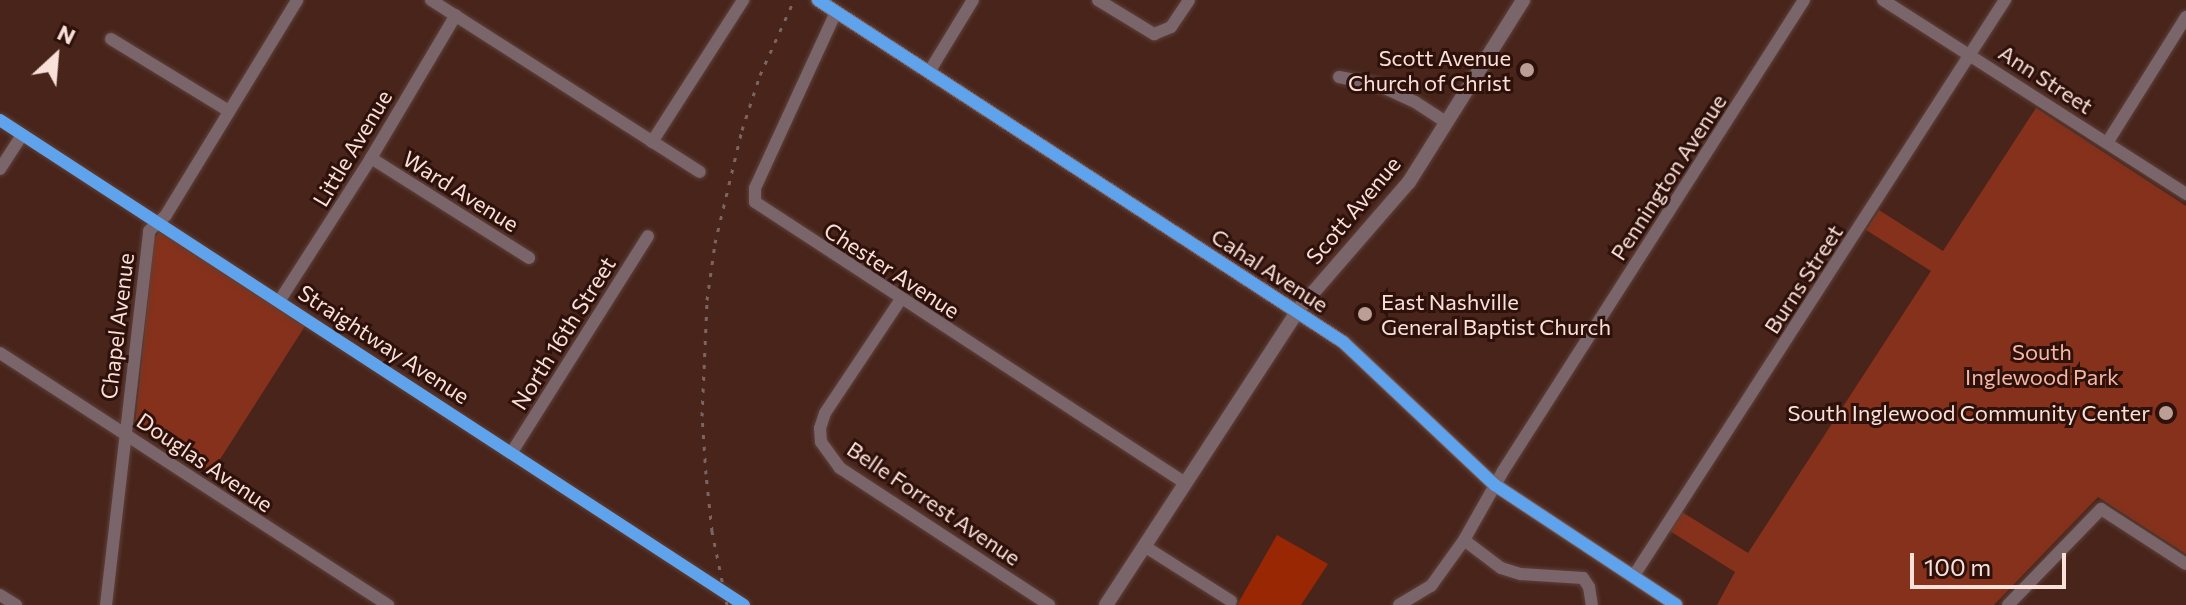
<!DOCTYPE html>
<html>
<head>
<meta charset="utf-8">
<style>
	body { margin:0 }
	#map { position:relative; width:2186px; height:605px; overflow:hidden; background:#48241b; font-family:Commissioner,sans-serif }
	div>[style] { position:absolute }
	[style*='--x'] { left:calc(var(--x)*1px); top:calc(var(--y)*1px); width:calc(var(--w)*1px); rotate:calc(var(--a)*1deg) }
	.green>* { inset:0; background:#86311b }
	.forest>* { inset:0; background:#9a2704 }
	.roads { filter:drop-shadow(0 0 2px #5d4139) drop-shadow(0 0 2px #5d4139) }
	.minor>* { height:12px; margin:-6px; padding:0 6px; transform-origin:6px; border-radius:6px; background:#7a656b }
	.tertiary>* { height:14px; margin:-7px; padding:0 7px; transform-origin:7px; border-radius:7px; background:#7a656b }
	.rail>* { height:3px; margin-top:-1.5px; transform-origin:0; background:repeating-linear-gradient(90deg,#7b6464 0 4px,transparent 0 12px) }
	.cycleway>* { height:12px; margin:-6px; padding:0 6px; transform-origin:6px; border-radius:6px; background:#60a3ed }
	.dots>* { width:22px; height:22px; translate:-50% -50%; box-sizing:border-box; border:4px solid #2d110a; border-radius:50% }
	span { translate:-50% -50%; white-space:nowrap; text-align:center; line-height:1.15; -webkit-text-stroke:6px #2d110a; paint-order:stroke }
	.poi-label { font-size:22px; color:#f9e0d9 }
	.right { translate:-100% -50%; text-align:right }
	.left { translate:0 -50%; text-align:left }
	.street-label { font-size:22px; color:#f9e0d9 }
	.park-label { font-size:22px; color:#f7b6a5 }
	.north { position:absolute; left:16px; top:16px; width:80px; height:80px; -webkit-text-stroke:6px #2d110a; paint-order:stroke; rotate:26deg; font-size:22px; font-weight:700; line-height:32px; text-align:center; color:#f9e0d9 }
	.north::after { content:''; display:block; margin:auto; width:28px; height:36px; background:#f9e0d9; clip-path:polygon(50% 0,100% 100%,50% 72%,0 100%) }
	.scale { position:absolute; left:1910px; top:553px; width:156px; height:36px; box-sizing:border-box; border:4px solid #f9e0d9; border-top:0; padding-left:10px; font-size:24px; line-height:28px; white-space:nowrap; color:#f9e0d9; -webkit-text-stroke:6px #2d110a; paint-order:stroke }
</style>
</head>
<body>
<div id="map">
	<div class="green">
		<i style="clip-path:polygon(2036px 108px,2186px 206px,2186px 554px,2098px 497px,1994px 605px,1717px 605px,1735px 572px,1670px 531px,1682px 512px,1748px 553px,1931px 271px,1866px 230px,1879px 210px,1943px 251px)"></i>
		<i style="clip-path:polygon(162px 229px,307px 323px,210px 475px,135px 425px,154px 239px)"></i>
	</div>
	<div class="forest">
		<i style="clip-path:polygon(1277px 535px,1328px 564px,1301px 605px,1237px 605px)"></i>
	</div>
	<div class="roads">
		<div class="minor">
			<i style="--x:431;--y:0;--w:319;--a:32.6"></i>
			<i style="--x:1098;--y:0;--w:66;--a:31.3"></i>
			<i style="--x:1154;--y:34;--w:18;--a:-22"></i>
			<i style="--x:1171;--y:27;--w:32;--a:-56"></i>
			<i style="--x:1883;--y:0;--w:360;--a:32.6"></i>
			<i style="--x:836;--y:12;--w:194;--a:114.7"></i>
			<i style="--x:755;--y:188;--w:14;--a:90"></i>
			<i style="--x:755;--y:202;--w:514;--a:33.16"></i>
			<i style="--x:111;--y:39;--w:138;--a:31.4"></i>
			<i style="--x:929;--y:72;--w:84;--a:-58.6"></i>
			<i style="--x:1339;--y:77;--w:38;--a:11"></i>
			<i style="--x:1376;--y:84;--w:43;--a:24.8"></i>
			<i style="--x:1415;--y:102;--w:37;--a:33"></i>
			<i style="--x:0;--y:120;--w:888;--a:33.1"></i>
			<i style="--x:652;--y:142;--w:169;--a:-57.3"></i>
			<i style="--x:2107;--y:143;--w:149;--a:-57.9"></i>
			<i style="--x:371;--y:158;--w:187;--a:32.3"></i>
			<i style="--x:0;--y:169;--w:40;--a:-57.1"></i>
			<i style="--x:901;--y:299;--w:137;--a:123.7"></i>
			<i style="--x:825;--y:413;--w:16;--a:108"></i>
			<i style="--x:820;--y:428;--w:14;--a:86"></i>
			<i style="--x:821;--y:442;--w:32;--a:54"></i>
			<i style="--x:840;--y:468;--w:250;--a:33.2"></i>
			<i style="--x:280;--y:300;--w:169;--a:-57.3"></i>
			<i style="--x:371;--y:158;--w:166;--a:-59.3"></i>
			<i style="--x:0;--y:353;--w:463;--a:33"></i>
			<i style="--x:512;--y:452;--w:255;--a:-57.8"></i>
			<i style="--x:1464;--y:540;--w:46;--a:37.1"></i>
			<i style="--x:1501;--y:568;--w:21;--a:17"></i>
			<i style="--x:1521;--y:574;--w:62;--a:3.7"></i>
			<i style="--x:1583;--y:578;--w:11;--a:56"></i>
			<i style="--x:1589;--y:587;--w:18;--a:81"></i>
			<i style="--x:1144;--y:546;--w:103;--a:32.3"></i>
			<i style="--x:1633;--y:577;--w:687;--a:-57.19"></i>
			<i style="--x:0;--y:595;--w:19;--a:32"></i>
			<i style="--x:106;--y:605;--w:376;--a:-83.4"></i>
			<i style="--x:149;--y:231;--w:23;--a:-43"></i>
			<i style="--x:166;--y:215;--w:252;--a:-58.6"></i>
			<i style="--x:1399;--y:605;--w:37;--a:-31"></i>
			<i style="--x:1431;--y:586;--w:57;--a:-54.3"></i>
			<i style="--x:1464;--y:540;--w:79;--a:-60.5"></i>
			<i style="--x:1503;--y:471;--w:559;--a:-57.42"></i>
			<i style="--x:2008;--y:605;--w:134;--a:-45.9"></i>
			<i style="--x:2101;--y:509;--w:101;--a:32.9"></i>
		</div>
		<div class="tertiary">
			<i style="--x:818;--y:0;--w:627;--a:33.08"></i>
			<i style="--x:1343;--y:342;--w:209;--a:43.3"></i>
			<i style="--x:1495;--y:485;--w:217;--a:33.5"></i>
			<i style="--x:1106;--y:605;--w:352;--a:-56.9"></i>
			<i style="--x:1298;--y:310;--w:169;--a:-49.1"></i>
			<i style="--x:1409;--y:182;--w:215;--a:-57.9"></i>
		</div>
	</div>
	<div class="rail">
		<i style="--x:727;--y:605;--w:76;--a:-101.5"></i>
		<i style="--x:712;--y:531;--w:57;--a:-96"></i>
		<i style="--x:706;--y:474;--w:58;--a:-93.9"></i>
		<i style="--x:702;--y:416;--w:116;--a:-87.5"></i>
		<i style="--x:707;--y:300;--w:58;--a:-82"></i>
		<i style="--x:715;--y:243;--w:116;--a:-76.6"></i>
		<i style="--x:742;--y:130;--w:58;--a:-71.9"></i>
		<i style="--x:760;--y:75;--w:82;--a:-65.6"></i>
	</div>
	<div class="cycleway">
		<i style="--x:818;--y:0;--w:627;--a:33.08"></i>
		<i style="--x:1343;--y:342;--w:209;--a:43.3"></i>
		<i style="--x:1495;--y:485;--w:217;--a:33.5"></i>
		<i style="--x:0;--y:120;--w:888;--a:33.1"></i>
	</div>
	<div class="dots">
		<i style="left:1527px;top:70px;background:#bb9e96"></i>
		<i style="left:1365px;top:314px;background:#bb9e96"></i>
		<i style="left:2166px;top:413px;background:#bb9e96"></i>
	</div>
	<div class="poi-label">
		<span class="right" style="left:1511px;top:70px">Scott Avenue<br>Church of Christ</span>
		<span class="left" style="left:1381px;top:314px">East Nashville<br>General Baptist Church</span>
		<span class="right" style="left:2150px;top:413px">South Inglewood Community Center</span>
	</div>
	<div class="street-label">
		<span style="left:2046px;top:79px;rotate:33deg">Ann Street</span>
		<span style="left:352px;top:148px;rotate:-59deg">Little Avenue</span>
		<span style="left:1668px;top:177px;rotate:-57deg">Pennington Avenue</span>
		<span style="left:461px;top:191px;rotate:32deg">Ward Avenue</span>
		<span style="left:1353px;top:210px;rotate:-50deg">Scott Avenue</span>
		<span style="left:892px;top:270px;rotate:33deg">Chester Avenue</span>
		<span style="left:1270px;top:270px;rotate:33deg">Cahal Avenue</span>
		<span style="left:1803px;top:279px;rotate:-57deg">Burns Street</span>
		<span style="left:117px;top:326px;rotate:-83deg">Chapel Avenue</span>
		<span style="left:563px;top:333px;rotate:-58deg">North 16th Street</span>
		<span style="left:384px;top:344px;rotate:33deg">Straightway Avenue</span>
		<span style="left:205px;top:462px;rotate:34deg">Douglas Avenue</span>
		<span style="left:934px;top:503px;rotate:34deg">Belle Forrest Avenue</span>
	</div>
	<div class="park-label">
		<span style="left:2042px;top:364px">South<br>Inglewood Park</span>
	</div>
	<div class="north">N</div>
	<div class="scale">100 m</div>
</div>
</body>
</html>
